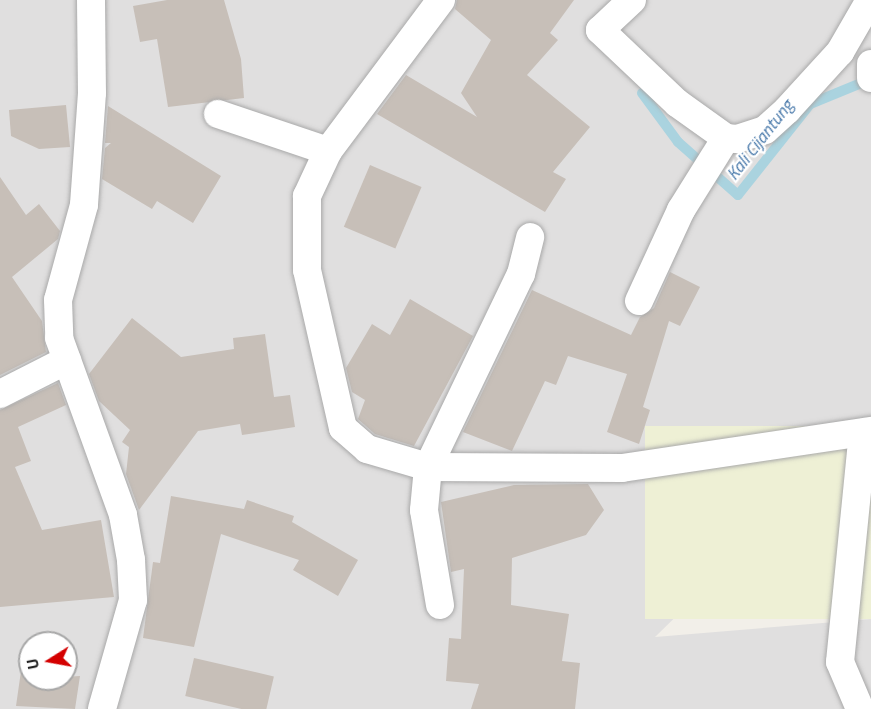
<!DOCTYPE html>
<html>
<head>
<meta charset="utf-8">
<style>
	body { margin:0 }
	#map { position:relative; width:871px; height:709px; overflow:hidden; background:#f2efe9; font-family:"Titillium Web",sans-serif }
	div>[style] { position:absolute }
	[style*='--x'] { left:calc(var(--x)*1px); top:calc(var(--y)*1px); width:calc(var(--w)*1px); rotate:calc(var(--a)*1deg) }
	.residential>* { inset:0; background:#e0dfdf }
	.farmland>* { inset:0; background:#eef0d5; transform-origin:0 0 }
	.stream>* { height:10px; margin:-5px; padding:0 5px; transform-origin:5px; border-radius:5px; background:#aad3df }
	.building>* { inset:0; background:#c7bfb8; transform-origin:0 0 }
	.roads { filter:drop-shadow(0 0 2px #a9a9a9) drop-shadow(0 0 2px #a9a9a9) }
	.minor>* { height:28px; margin:-14px; padding:0 14px; transform-origin:14px; border-radius:14px; background:#fff }
	span { translate:-50% -50%; white-space:nowrap; text-align:center; line-height:1.15; -webkit-text-stroke:4.5px #fff; paint-order:stroke }
	.water-label { font-size:18px; color:#4a7aab; font-style:italic }
	.north { position:absolute; left:18px; top:631px; width:60px; height:60px; box-sizing:border-box; background:#fff; border:2px solid #a7a7a7; border-radius:50%; rotate:259deg; font-size:16px; font-weight:700; line-height:24px; text-align:center; color:#222 }
	.north::after { content:''; display:block; margin:auto; width:21px; height:27px; background:#d40000; clip-path:polygon(50% 0,100% 100%,50% 72%,0 100%) }
</style>
</head>
<body>
<div id="map">
	<div class="residential">
		<i style="clip-path:polygon(evenodd,0 0,871px 0,871px 426px,655px 637px,871px 619px,871px 709px,0 709px,0 0,30px 643px,66px 643px,66px 679px,30px 679px,30px 643px)"></i>
	</div>
	<div class="farmland">
		<i style="left:871px;top:426px;width:193px;height:226px;rotate:90deg"></i>
	</div>
	<div class="stream">
		<i style="--x:642;--y:93;--w:61;--a:53.7"></i>
		<i style="--x:678;--y:142;--w:80;--a:41.5"></i>
		<i style="--x:738;--y:195;--w:116;--a:-51.6"></i>
		<i style="--x:810;--y:104;--w:66;--a:-22.3"></i>
	</div>
	<div class="building">
		<i style="clip-path:polygon(167px 0,224px 0,241px 59px,244px 98px,168px 107px,157px 39px,140px 42px,133px 6px)"></i>
		<i style="clip-path:polygon(457px 0,574px 0,550px 33px,558px 40px,527px 75px,590px 127px,553px 172px,566px 179px,545px 212px,377px 114px,406px 75px,477px 117px,461px 93px,491px 40px,455px 9px)"></i>
		<i style="clip-path:polygon(66px 105px,70px 147px,39px 149px,11px 136px,9px 110px)"></i>
		<i style="clip-path:polygon(108px 106px,221px 176px,193px 223px,157px 201px,152px 209px,102px 179px,105px 148px,111px 143px,105px 143px)"></i>
		<i style="left:370px;top:165px;width:56px;height:67px;rotate:23deg"></i>
		<i style="clip-path:polygon(0 177px,26px 215px,39px 204px,60px 231px,58px 239px,12px 277px,42px 321px,46px 352px,0 375px)"></i>
		<i style="clip-path:polygon(670px 272px,700px 287px,680px 326px,669px 321px,643px 407px,650px 410px,639px 444px,607px 432px,627px 374px,568px 356px,556px 385px,545px 381px,512px 451px,463px 432px,532px 290px,631px 335px,640px 317px,654px 308px)"></i>
		<i style="clip-path:polygon(410px 299px,473px 336px,414px 446px,375px 434px,358px 419px,365px 400px,352px 392px,346px 368px,372px 324px,390px 335px)"></i>
		<i style="clip-path:polygon(132px 318px,181px 357px,234px 349px,233px 338px,265px 334px,274px 397px,290px 395px,295px 427px,242px 435px,240px 424px,198px 431px,139px 510px,126px 474px,129px 447px,122px 442px,130px 430px,99px 401px,89px 374px)"></i>
		<i style="clip-path:polygon(58px 383px,66px 405px,18px 427px,31px 461px,15px 467px,42px 530px,101px 520px,114px 597px,0 607px,0 410px)"></i>
		<i style="clip-path:polygon(588px 484px,604px 510px,586px 535px,512px 558px,511px 605px,569px 614px,562px 661px,580px 663px,575px 709px,471px 709px,479px 684px,446px 681px,449px 638px,461px 639px,464px 569px,451px 572px,441px 502px,514px 485px)"></i>
		<i style="clip-path:polygon(171px 496px,244px 509px,247px 500px,294px 516px,292px 522px,358px 560px,338px 596px,293px 570px,299px 560px,221px 534px,194px 647px,143px 638px,153px 562px,160px 563px)"></i>
		<i style="left:194px;top:658px;width:82px;height:39px;rotate:13deg"></i>
		<i style="clip-path:polygon(22px 664px,30px 665px,30px 679px,80px 676px,75px 709px,16px 706px)"></i>
	</div>
	<div class="roads">
		<div class="minor">
			<i style="--x:91;--y:0;--w:93;--a:89.4"></i>
			<i style="--x:92;--y:93;--w:112;--a:94.1"></i>
			<i style="--x:84;--y:205;--w:98;--a:105.3"></i>
			<i style="--x:58;--y:300;--w:38;--a:88"></i>
			<i style="--x:59;--y:338;--w:188;--a:70.1"></i>
			<i style="--x:123;--y:515;--w:46;--a:79.9"></i>
			<i style="--x:131;--y:560;--w:40;--a:87.1"></i>
			<i style="--x:133;--y:600;--w:113;--a:105.9"></i>
			<i style="--x:441;--y:0;--w:189;--a:126.8"></i>
			<i style="--x:328;--y:151;--w:50;--a:115"></i>
			<i style="--x:307;--y:196;--w:74;--a:90"></i>
			<i style="--x:307;--y:270;--w:162;--a:77.2"></i>
			<i style="--x:343;--y:428;--w:32;--a:41"></i>
			<i style="--x:367;--y:449;--w:64;--a:16.4"></i>
			<i style="--x:428;--y:467;--w:194;--a:0.3"></i>
			<i style="--x:622;--y:468;--w:252;--a:-8.5"></i>
			<i style="--x:632;--y:0;--w:44;--a:136.8"></i>
			<i style="--x:600;--y:30;--w:106;--a:43.5"></i>
			<i style="--x:677;--y:103;--w:60;--a:35.5"></i>
			<i style="--x:726;--y:138;--w:11;--a:5"></i>
			<i style="--x:737;--y:139;--w:29;--a:-18"></i>
			<i style="--x:765;--y:130;--w:30;--a:-42"></i>
			<i style="--x:787;--y:110;--w:79;--a:-47.6"></i>
			<i style="--x:840;--y:52;--w:60;--a:-60"></i>
			<i style="--x:871;--y:64;--w:14;--a:90"></i>
			<i style="--x:218;--y:114;--w:116;--a:18.6"></i>
			<i style="--x:639;--y:301;--w:100;--a:-65.2"></i>
			<i style="--x:681;--y:210;--w:85;--a:-58"></i>
			<i style="--x:0;--y:394;--w:75;--a:-26.9"></i>
			<i style="--x:440;--y:605;--w:96;--a:-99.6"></i>
			<i style="--x:424;--y:510;--w:43;--a:-84.7"></i>
			<i style="--x:428;--y:467;--w:214;--a:-64.3"></i>
			<i style="--x:521;--y:274;--w:38;--a:-76"></i>
			<i style="--x:860;--y:709;--w:51;--a:-113.1"></i>
			<i style="--x:840;--y:662;--w:230;--a:-84.3"></i>
		</div>
	</div>
	<div class="water-label">
		<span style="left:760px;top:140px;rotate:-52deg">Kali Cijantung</span>
	</div>
	<div class="north">U</div>
</div>
</body>
</html>
